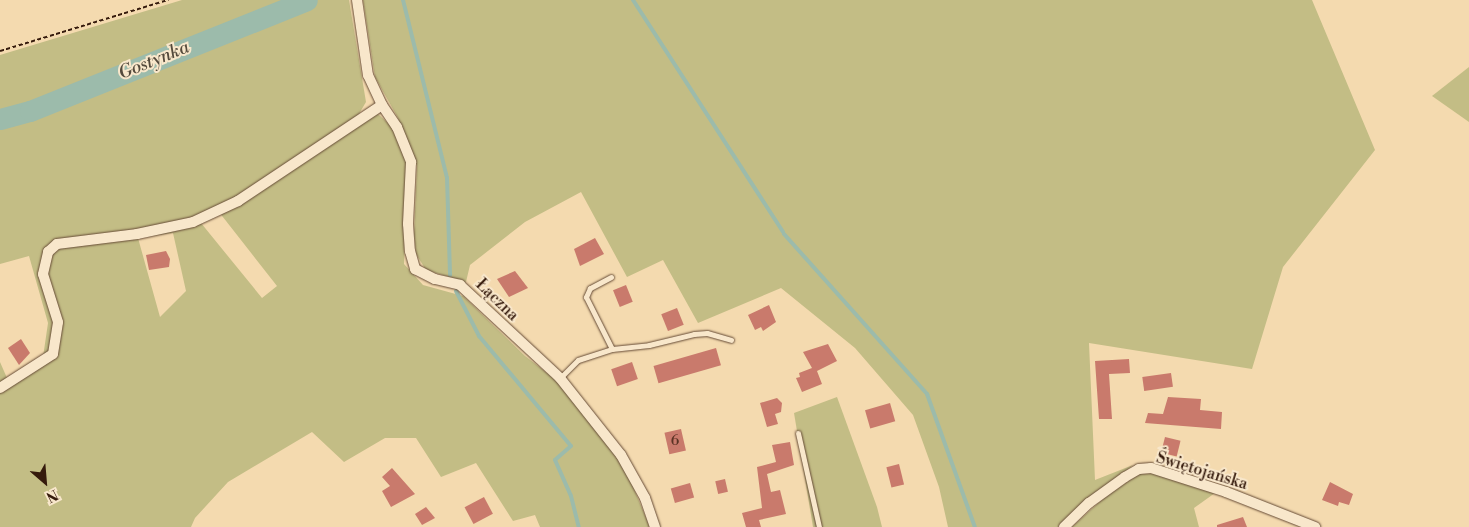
<!DOCTYPE html>
<html>
<head>
<meta charset="utf-8">
<style>
	body { margin:0 }
	#map { position:relative; width:1469px; height:527px; overflow:hidden; background:#f4daaf; font-family:"Libre Bodoni",serif }
	div>[style] { position:absolute }
	[style*='--x'] { left:calc(var(--x)*1px); top:calc(var(--y)*1px); width:calc(var(--w)*1px); rotate:calc(var(--a)*1deg) }
	.green>* { inset:0; background:#c3bd85 }
	.stream>* { height:4px; margin:-2px; padding:0 2px; transform-origin:2px; border-radius:2px; background:#9cbbab }
	.river>* { height:21px; margin:-10.5px; padding:0 10.5px; transform-origin:10.5px; border-radius:10.5px; background:#9cbbab }
	.building>* { inset:0; background:#c97a6c; transform-origin:0 0 }
	.path>* { height:2px; margin-top:-1px; transform-origin:0; background:repeating-linear-gradient(90deg,#351a0c 0 4px,transparent 0 6.5px) }
	.roads { filter:drop-shadow(0 0 1px #654a35) drop-shadow(0 0 1px #654a35) }
	.lane>* { height:5px; margin:-2.5px; padding:0 2.5px; transform-origin:2.5px; border-radius:2.5px; background:#f8e7cb }
	.street>* { height:10px; margin:-5px; padding:0 5px; transform-origin:5px; border-radius:5px; background:#f8e7cb }
	span { translate:-50% -50%; white-space:nowrap; text-align:center; line-height:1.15; -webkit-text-stroke:4px #f8e7cb; paint-order:stroke }
	.number-label { font-size:14px; color:#5a3224 }
	.number-label span { -webkit-text-stroke-width:0 }
	.street-label { font-size:16px; color:#351a0c }
	.water-label { font-size:18px; color:#544a3c; font-style:italic }
	.north { position:absolute; left:20px; top:457px; width:50px; height:50px; -webkit-text-stroke:4px #f8e7cb; paint-order:stroke; rotate:153deg; font-size:14px; font-weight:700; line-height:20px; text-align:center; color:#351a0c }
	.north::after { content:''; display:block; margin:auto; width:18px; height:22px; background:#351a0c; clip-path:polygon(50% 0,100% 100%,50% 72%,0 100%) }
</style>
</head>
<body>
<div id="map">
	<div class="green">
		<i style="clip-path:polygon(evenodd,182px 0,349px 0,366px 102px,350px 129px,378px 114px,391px 126px,408px 167px,404px 264px,423px 285px,463px 296px,525px 356px,560px 383px,626px 470px,650px 527px,540px 527px,535px 515px,513px 521px,476px 463px,441px 477px,416px 438px,385px 438px,344px 462px,312px 432px,228px 482px,195px 518px,191px 527px,0 527px,0 362px,7px 378px,43px 357px,48px 323px,29px 256px,0 264px,0 55px,182px 0,219px 212px,277px 286px,262px 298px,201px 223px,219px 212px,182px 0,173px 233px,186px 291px,160px 317px,138px 238px,173px 233px)"></i>
		<i style="clip-path:polygon(363px 0,1312px 0,1375px 150px,1283px 267px,1252px 369px,1089px 343px,1095px 480px,1133px 465px,1058px 527px,948px 527px,939px 487px,913px 415px,855px 348px,781px 288px,698px 323px,663px 260px,627px 277px,581px 192px,525px 222px,470px 265px,466px 282px,426px 270px,416px 254px,414px 234px,417px 166px,398px 118px,375px 77px)"></i>
		<i style="clip-path:polygon(1469px 67px,1469px 122px,1432px 96px)"></i>
		<i style="clip-path:polygon(837px 397px,877px 507px,882px 527px,813px 527px,794px 413px)"></i>
		<i style="clip-path:polygon(1155px 473px,1215px 493px,1194px 508px,1199px 527px,1072px 527px,1105px 497px,1139px 474px)"></i>
	</div>
	<div class="stream">
		<i style="--x:403;--y:0;--w:183;--a:76.1"></i>
		<i style="--x:447;--y:178;--w:97;--a:88.2"></i>
		<i style="--x:633;--y:0;--w:276;--a:57.1"></i>
		<i style="--x:784;--y:234;--w:215;--a:48.2"></i>
		<i style="--x:927;--y:394;--w:141;--a:70.2"></i>
		<i style="--x:456;--y:291;--w:51;--a:62.9"></i>
		<i style="--x:479;--y:336;--w:143;--a:50.1"></i>
		<i style="--x:571;--y:446;--w:21;--a:139"></i>
		<i style="--x:555;--y:460;--w:39;--a:66"></i>
		<i style="--x:571;--y:496;--w:32;--a:76"></i>
	</div>
	<div class="river">
		<i style="--x:0;--y:119;--w:31;--a:-15"></i>
		<i style="--x:30;--y:111;--w:298;--a:-21.8"></i>
	</div>
	<div class="building">
		<i style="clip-path:polygon(595px 238px,604px 254px,580px 266px,574px 249px)"></i>
		<i style="clip-path:polygon(166px 251px,170px 259px,169px 267px,149px 270px,146px 255px)"></i>
		<i style="clip-path:polygon(515px 271px,528px 288px,509px 297px,497px 279px)"></i>
		<i style="left:626px;top:285px;width:18px;height:14px;rotate:68deg"></i>
		<i style="clip-path:polygon(769px 305px,776px 322px,763px 331px,761px 327px,755px 330px,748px 315px)"></i>
		<i style="left:677px;top:308px;width:18px;height:17px;rotate:68deg"></i>
		<i style="clip-path:polygon(21px 339px,30px 353px,19px 365px,8px 348px)"></i>
		<i style="clip-path:polygon(828px 344px,837px 361px,817px 371px,822px 384px,802px 392px,796px 378px,800px 377px,799px 373px,812px 368px,803px 352px)"></i>
		<i style="left:716px;top:348px;width:18px;height:65px;rotate:74deg"></i>
		<i style="clip-path:polygon(1129px 359px,1130px 373px,1109px 374px,1112px 419px,1099px 419px,1095px 361px)"></i>
		<i style="left:632px;top:362px;width:18px;height:22px;rotate:71deg"></i>
		<i style="left:1171px;top:373px;width:14px;height:29px;rotate:82deg"></i>
		<i style="clip-path:polygon(1168px 397px,1201px 399px,1200px 410px,1222px 412px,1221px 429px,1145px 423px,1148px 413px,1163px 414px)"></i>
		<i style="clip-path:polygon(777px 398px,782px 403px,781px 412px,775px 414px,778px 424px,767px 427px,760px 403px)"></i>
		<i style="left:890px;top:403px;width:19px;height:26px;rotate:74deg"></i>
		<i style="left:681px;top:429px;width:22px;height:17px;rotate:77deg"></i>
		<i style="left:1165px;top:437px;width:16px;height:16px;rotate:14deg"></i>
		<i style="clip-path:polygon(790px 442px,794px 465px,767px 474px,771px 492px,780px 490px,786px 514px,759px 520px,761px 527px,746px 527px,742px 513px,762px 508px,757px 467px,776px 462px,772px 445px)"></i>
		<i style="left:899px;top:464px;width:21px;height:13px;rotate:76deg"></i>
		<i style="clip-path:polygon(392px 468px,415px 494px,391px 507px,382px 491px,390px 486px,382px 477px)"></i>
		<i style="left:725px;top:479px;width:13px;height:10px;rotate:77deg"></i>
		<i style="clip-path:polygon(1330px 482px,1353px 494px,1349px 505px,1339px 502px,1338px 506px,1322px 500px)"></i>
		<i style="left:690px;top:483px;width:15px;height:20px;rotate:74deg"></i>
		<i style="left:484px;top:497px;width:19px;height:22px;rotate:62deg"></i>
		<i style="clip-path:polygon(426px 507px,435px 518px,422px 525px,415px 514px)"></i>
		<i style="clip-path:polygon(1243px 517px,1247px 527px,1217px 527px,1217px 525px)"></i>
	</div>
	<div class="path">
		<i style="--x:0;--y:51;--w:176;--a:-16.9"></i>
	</div>
	<div class="roads">
		<div class="lane">
			<i style="--x:611;--y:277;--w:24;--a:152"></i>
			<i style="--x:590;--y:288;--w:10;--a:114"></i>
			<i style="--x:586;--y:297;--w:58;--a:63.4"></i>
			<i style="--x:560;--y:378;--w:25;--a:-45"></i>
			<i style="--x:578;--y:360;--w:36;--a:-18"></i>
			<i style="--x:612;--y:349;--w:37;--a:-6"></i>
			<i style="--x:649;--y:345;--w:46;--a:-13.7"></i>
			<i style="--x:694;--y:334;--w:13;--a:-4"></i>
			<i style="--x:707;--y:333;--w:25;--a:16"></i>
			<i style="--x:798;--y:433;--w:96;--a:77.4"></i>
		</div>
		<div class="street">
			<i style="--x:357;--y:0;--w:76;--a:81.7"></i>
			<i style="--x:368;--y:75;--w:33;--a:65"></i>
			<i style="--x:382;--y:105;--w:27;--a:56"></i>
			<i style="--x:397;--y:127;--w:38;--a:68"></i>
			<i style="--x:411;--y:162;--w:62;--a:92.8"></i>
			<i style="--x:408;--y:224;--w:27;--a:86"></i>
			<i style="--x:410;--y:251;--w:19;--a:74"></i>
			<i style="--x:415;--y:269;--w:22;--a:27"></i>
			<i style="--x:435;--y:279;--w:26;--a:13"></i>
			<i style="--x:460;--y:285;--w:137;--a:42.9"></i>
			<i style="--x:560;--y:378;--w:98;--a:51.6"></i>
			<i style="--x:621;--y:455;--w:49;--a:60.8"></i>
			<i style="--x:645;--y:498;--w:31;--a:71"></i>
			<i style="--x:0;--y:388;--w:63;--a:-32.7"></i>
			<i style="--x:53;--y:354;--w:32;--a:-81"></i>
			<i style="--x:58;--y:322;--w:50;--a:-107.4"></i>
			<i style="--x:43;--y:274;--w:23;--a:-77"></i>
			<i style="--x:48;--y:252;--w:12;--a:-42"></i>
			<i style="--x:57;--y:244;--w:81;--a:-7.1"></i>
			<i style="--x:137;--y:234;--w:57;--a:-12.1"></i>
			<i style="--x:193;--y:222;--w:50;--a:-25"></i>
			<i style="--x:238;--y:201;--w:173;--a:-33.7"></i>
			<i style="--x:1064;--y:527;--w:35;--a:-44"></i>
			<i style="--x:1089;--y:503;--w:44;--a:-35.8"></i>
			<i style="--x:1125;--y:477;--w:16;--a:-30"></i>
			<i style="--x:1139;--y:469;--w:12;--a:-5"></i>
			<i style="--x:1151;--y:468;--w:79;--a:17.7"></i>
			<i style="--x:1226;--y:492;--w:96;--a:21.5"></i>
		</div>
	</div>
	<div class="number-label">
		<span style="left:675px;top:441px">6</span>
	</div>
	<div class="street-label">
		<span style="left:497px;top:300px;rotate:44deg">Łączna</span>
		<span style="left:1202px;top:471px;rotate:17deg">Świętojańska</span>
	</div>
	<div class="water-label">
		<span style="left:154px;top:61px;rotate:-22deg">Gostynka</span>
	</div>
	<div class="north">N</div>
</div>
</body>
</html>
